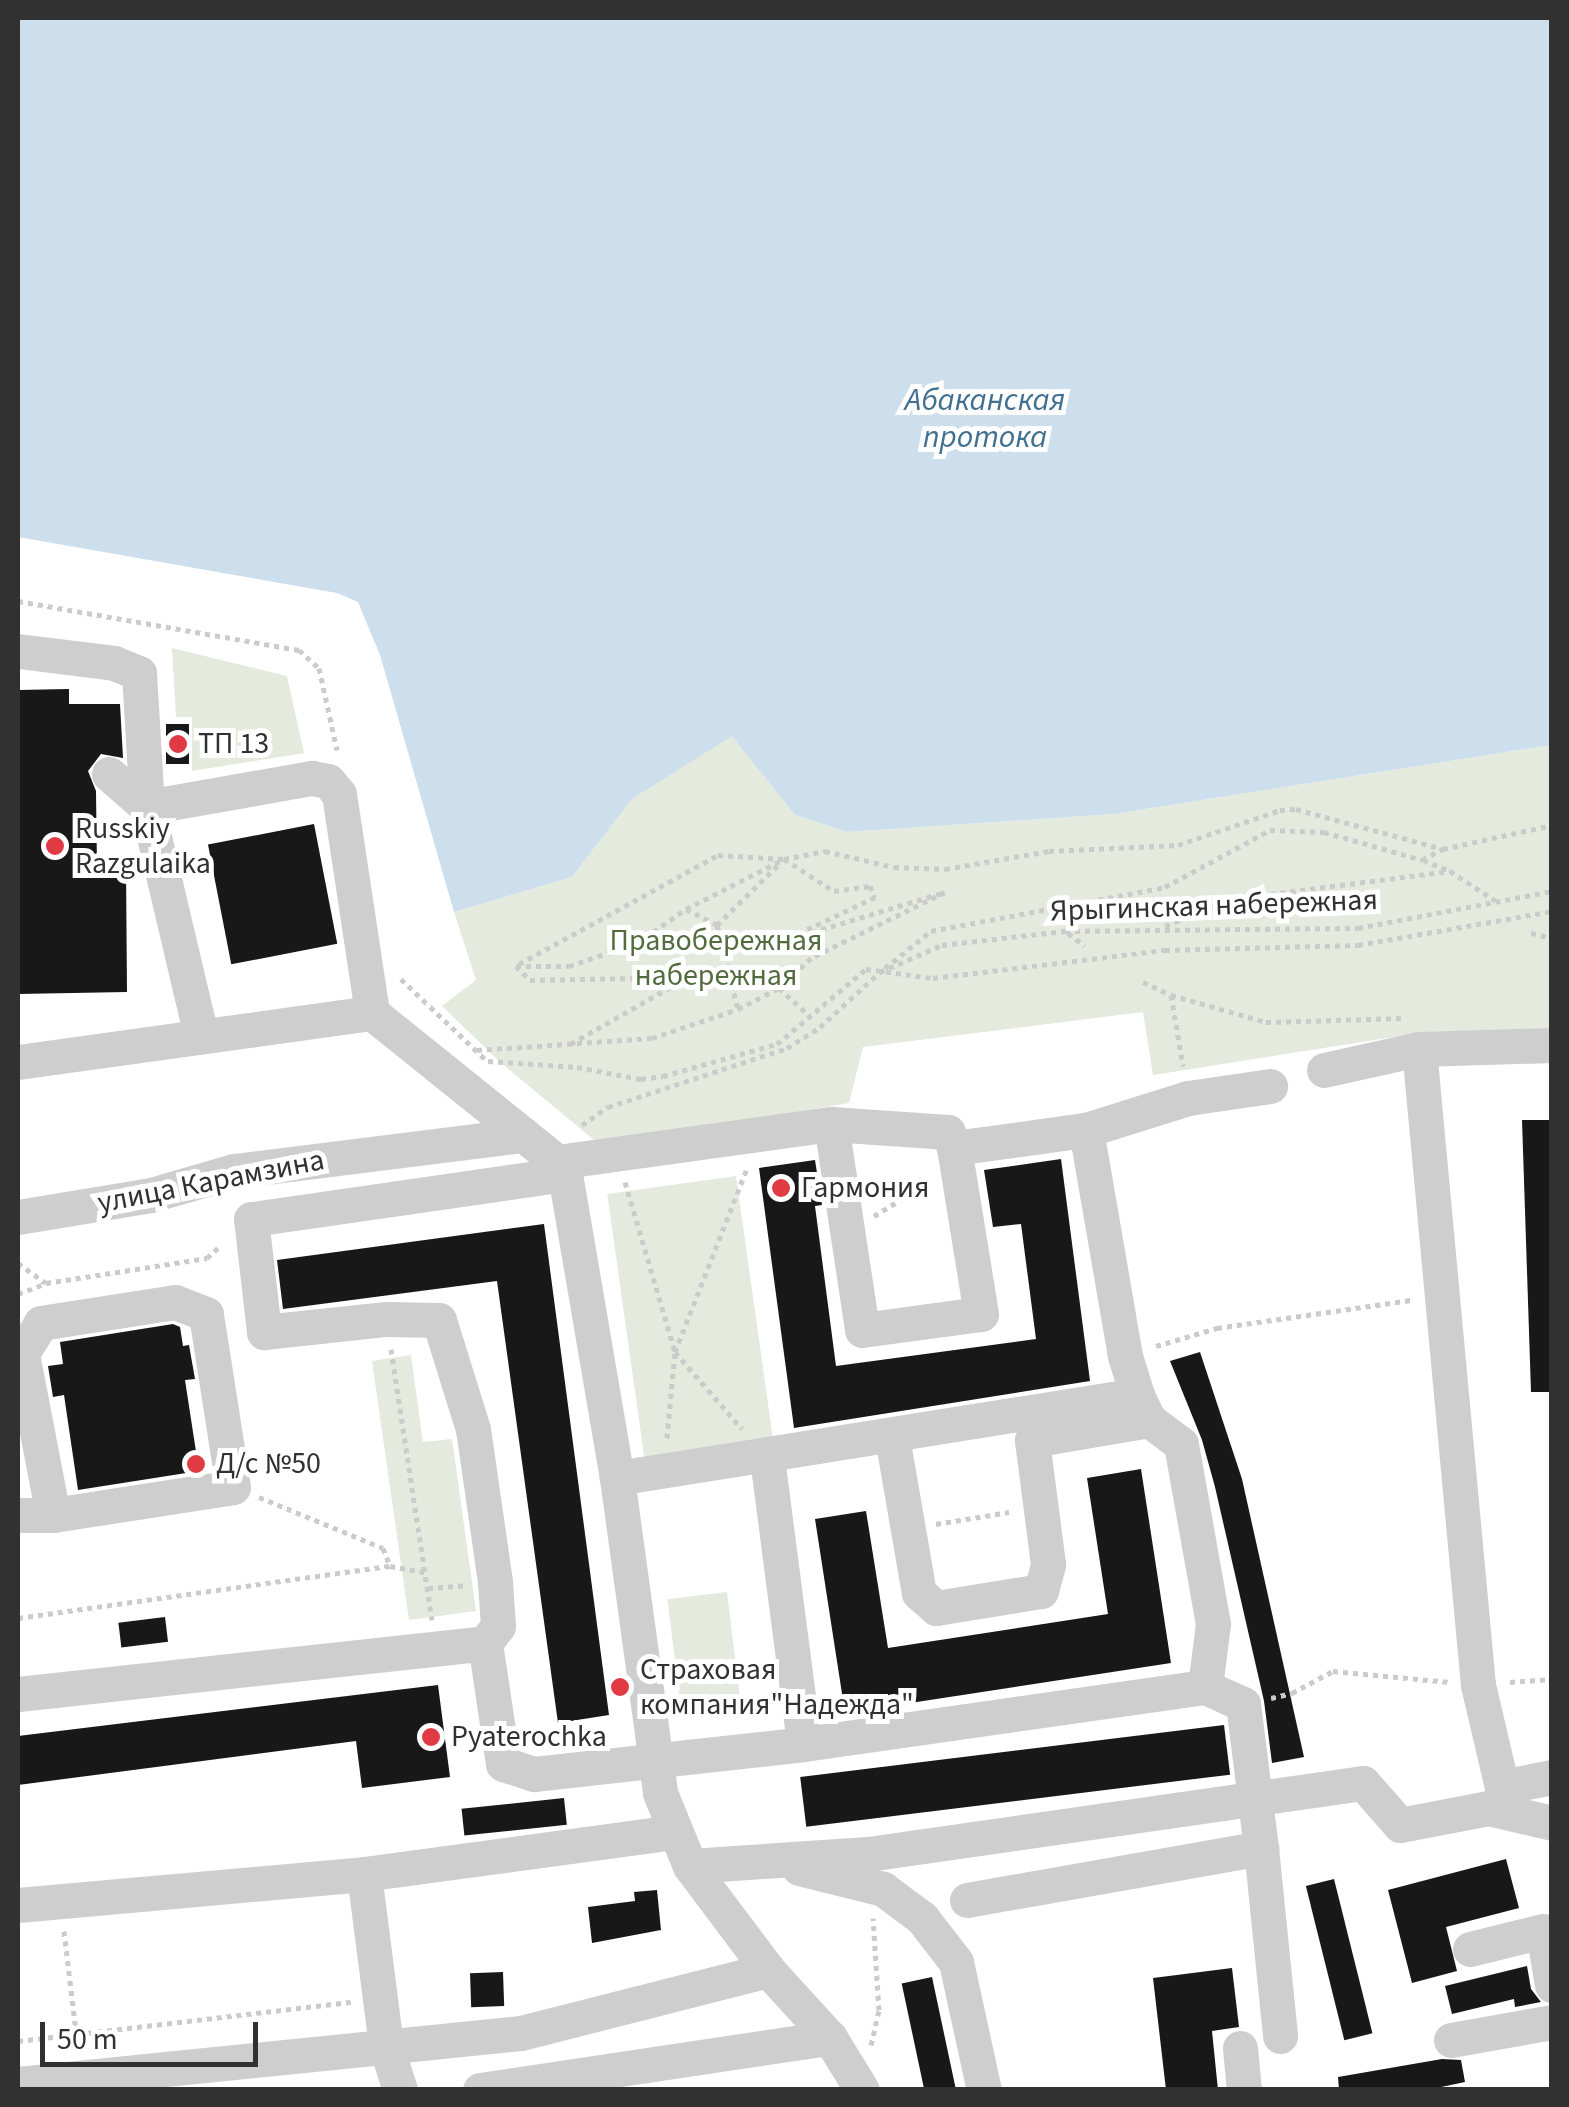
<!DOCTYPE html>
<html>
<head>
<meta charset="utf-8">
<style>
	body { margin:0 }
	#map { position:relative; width:1569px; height:2107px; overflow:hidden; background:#fff; font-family:"Source Sans 3",sans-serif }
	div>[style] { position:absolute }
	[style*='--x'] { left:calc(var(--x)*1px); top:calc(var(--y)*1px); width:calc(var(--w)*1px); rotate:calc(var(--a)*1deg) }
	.green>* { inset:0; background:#e4eadd; transform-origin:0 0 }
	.water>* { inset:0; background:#cddfec }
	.building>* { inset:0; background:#181818; transform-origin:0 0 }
	.path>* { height:5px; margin-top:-2.5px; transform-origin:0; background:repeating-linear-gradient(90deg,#cbcbcb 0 5px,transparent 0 10px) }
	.minor>* { height:35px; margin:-17.5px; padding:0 17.5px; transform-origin:17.5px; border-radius:17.5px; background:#cecece }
	.dots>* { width:28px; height:28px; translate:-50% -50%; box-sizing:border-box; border:5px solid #fff; border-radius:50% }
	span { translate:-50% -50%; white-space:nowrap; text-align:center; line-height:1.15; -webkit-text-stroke:10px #fff; paint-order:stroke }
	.poi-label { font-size:30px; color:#313131 }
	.left { translate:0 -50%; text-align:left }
	.street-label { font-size:30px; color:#313131 }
	.park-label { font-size:30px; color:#536c3f }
	.water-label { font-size:32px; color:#417091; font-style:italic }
	.frame { position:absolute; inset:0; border:20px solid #313131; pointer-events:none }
	.scale { position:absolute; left:40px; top:2022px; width:218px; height:45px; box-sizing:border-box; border:5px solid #313131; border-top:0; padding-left:12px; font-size:30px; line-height:35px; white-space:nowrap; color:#313131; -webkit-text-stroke:8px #fff; paint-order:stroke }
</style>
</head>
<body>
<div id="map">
	<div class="green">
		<i style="clip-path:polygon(172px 648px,287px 676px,304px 753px,192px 771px,192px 717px,176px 717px)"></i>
		<i style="clip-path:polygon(732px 735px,795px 815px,848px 832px,1114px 814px,1551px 745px,1551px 1031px,1425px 1032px,1153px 1075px,1143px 1012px,863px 1047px,849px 1103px,600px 1145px,500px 1062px,442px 1006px,476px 980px,454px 912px,572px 877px,632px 799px)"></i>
		<i style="left:736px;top:1176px;width:275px;height:130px;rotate:82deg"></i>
		<i style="clip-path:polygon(411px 1355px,423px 1442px,452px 1439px,476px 1611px,409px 1620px,372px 1361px)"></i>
		<i style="left:727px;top:1592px;width:105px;height:60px;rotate:83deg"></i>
	</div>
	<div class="water">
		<i style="clip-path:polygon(18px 18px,1551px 18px,1551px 745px,1114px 814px,848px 832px,795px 815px,732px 736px,632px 799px,572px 877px,454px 912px,380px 655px,358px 602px,337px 593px,18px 537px)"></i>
	</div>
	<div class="building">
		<i style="clip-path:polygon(69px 689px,69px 704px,120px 704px,123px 758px,101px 754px,88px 771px,96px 791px,97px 868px,126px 868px,127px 992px,18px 994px,18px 690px)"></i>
		<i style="left:166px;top:724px;width:23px;height:40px"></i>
		<i style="left:314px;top:824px;width:122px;height:108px;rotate:79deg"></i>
		<i style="clip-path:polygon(1522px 1120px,1552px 1120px,1552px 1392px,1531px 1392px)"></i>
		<i style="clip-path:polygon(1061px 1159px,1090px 1381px,794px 1428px,759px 1168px,815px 1160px,822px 1205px,815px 1206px,836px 1366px,1036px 1339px,1021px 1224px,993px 1227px,984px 1170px)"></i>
		<i style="clip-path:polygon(544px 1224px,609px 1715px,558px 1723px,497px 1281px,283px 1309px,277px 1260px)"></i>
		<i style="clip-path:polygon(173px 1324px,180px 1327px,183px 1346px,189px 1345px,195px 1379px,185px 1380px,199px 1471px,78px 1490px,64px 1395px,53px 1397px,48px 1366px,63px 1364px,60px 1342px)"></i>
		<i style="clip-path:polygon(1200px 1352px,1242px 1479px,1304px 1757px,1272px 1763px,1264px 1701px,1215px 1487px,1202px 1440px,1170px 1361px)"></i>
		<i style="clip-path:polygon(1141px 1469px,1171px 1663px,845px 1713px,815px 1519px,866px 1511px,888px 1648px,1108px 1614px,1087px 1478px)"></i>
		<i style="left:165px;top:1617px;width:25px;height:47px;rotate:83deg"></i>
		<i style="clip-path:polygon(438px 1685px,450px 1777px,362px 1788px,356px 1741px,18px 1785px,18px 1736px)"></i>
		<i style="left:1224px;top:1725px;width:50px;height:427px;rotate:83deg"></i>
		<i style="left:564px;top:1798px;width:27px;height:103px;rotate:84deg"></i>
		<i style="clip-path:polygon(1506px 1859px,1519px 1908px,1446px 1927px,1457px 1971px,1412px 1983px,1388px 1890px)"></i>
		<i style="left:1334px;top:1879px;width:159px;height:29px;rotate:76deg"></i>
		<i style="clip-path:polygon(657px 1890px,661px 1930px,592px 1943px,588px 1907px,635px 1901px,634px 1892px)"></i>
		<i style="clip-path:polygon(1527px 1966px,1531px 1989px,1541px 2002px,1515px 2007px,1514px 1999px,1452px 2014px,1445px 1986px)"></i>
		<i style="clip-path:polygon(1232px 1968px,1239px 2027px,1212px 2031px,1218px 2090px,1166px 2090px,1153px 1978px)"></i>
		<i style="left:503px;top:1972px;width:34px;height:33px;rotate:88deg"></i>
		<i style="left:932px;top:1977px;width:116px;height:31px;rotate:78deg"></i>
		<i style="clip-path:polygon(1442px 2059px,1461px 2060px,1465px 2082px,1427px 2090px,1339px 2090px,1338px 2077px)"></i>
	</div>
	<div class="path">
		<i style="--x:18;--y:601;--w:285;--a:9.9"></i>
		<i style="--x:299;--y:650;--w:27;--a:42"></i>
		<i style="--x:319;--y:668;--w:84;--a:77.6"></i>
		<i style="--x:1423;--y:860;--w:29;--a:22"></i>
		<i style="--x:1450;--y:871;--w:59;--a:33.1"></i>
		<i style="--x:686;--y:909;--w:35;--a:27"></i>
		<i style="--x:717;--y:925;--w:87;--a:76"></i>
		<i style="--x:717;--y:925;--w:87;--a:-44.5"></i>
		<i style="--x:1165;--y:926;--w:71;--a:-22.2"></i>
		<i style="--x:1231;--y:899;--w:221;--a:-7.3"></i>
		<i style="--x:1068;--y:933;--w:21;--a:37"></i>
		<i style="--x:1531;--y:933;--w:22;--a:13"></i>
		<i style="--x:519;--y:964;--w:227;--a:-28.7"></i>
		<i style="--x:718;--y:855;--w:66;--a:3.5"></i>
		<i style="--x:784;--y:859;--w:59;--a:32.6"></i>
		<i style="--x:834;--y:891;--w:36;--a:-8"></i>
		<i style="--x:870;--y:886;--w:12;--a:66"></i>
		<i style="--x:875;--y:897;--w:102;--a:154.4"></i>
		<i style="--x:783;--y:941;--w:169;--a:-16.8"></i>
		<i style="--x:945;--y:892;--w:149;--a:153.8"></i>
		<i style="--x:811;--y:958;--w:44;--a:136.8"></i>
		<i style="--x:516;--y:966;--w:53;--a:0"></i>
		<i style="--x:569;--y:966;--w:72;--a:-18.7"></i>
		<i style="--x:637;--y:943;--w:60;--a:-34.8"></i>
		<i style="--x:686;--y:909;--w:110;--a:-27"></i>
		<i style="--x:784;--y:859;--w:42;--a:-11"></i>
		<i style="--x:825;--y:851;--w:71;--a:13.1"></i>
		<i style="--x:894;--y:867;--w:51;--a:2.2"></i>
		<i style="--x:945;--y:869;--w:106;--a:-9.8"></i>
		<i style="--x:1049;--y:851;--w:129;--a:-2.7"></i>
		<i style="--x:1178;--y:845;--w:108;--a:-18.9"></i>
		<i style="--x:1280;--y:810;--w:16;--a:-4"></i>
		<i style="--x:1296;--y:809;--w:152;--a:15.2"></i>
		<i style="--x:516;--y:966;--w:20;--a:45"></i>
		<i style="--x:530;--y:980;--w:158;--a:-1.1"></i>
		<i style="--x:688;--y:977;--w:139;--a:150.3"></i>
		<i style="--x:885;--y:968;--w:59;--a:-38.8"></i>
		<i style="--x:931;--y:931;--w:238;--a:-10.6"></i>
		<i style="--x:1165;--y:887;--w:119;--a:-28.5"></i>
		<i style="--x:1270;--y:830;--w:54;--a:2.1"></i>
		<i style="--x:1324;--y:832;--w:102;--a:15.9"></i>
		<i style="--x:1422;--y:860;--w:24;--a:-28"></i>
		<i style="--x:1443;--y:849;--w:112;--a:-12.4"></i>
		<i style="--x:401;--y:979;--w:119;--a:43.6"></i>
		<i style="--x:1143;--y:982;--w:31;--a:25"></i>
		<i style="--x:1171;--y:995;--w:99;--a:15.9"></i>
		<i style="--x:1266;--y:1022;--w:137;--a:-1.7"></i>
		<i style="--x:1171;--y:995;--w:72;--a:80.4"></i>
		<i style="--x:477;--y:1050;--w:175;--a:-3.9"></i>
		<i style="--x:652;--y:1038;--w:91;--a:-18.6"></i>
		<i style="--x:738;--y:1009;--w:46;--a:-27.1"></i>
		<i style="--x:779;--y:988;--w:42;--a:42.1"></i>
		<i style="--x:488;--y:1061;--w:89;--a:3.9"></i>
		<i style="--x:577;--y:1067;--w:65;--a:10.6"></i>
		<i style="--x:641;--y:1079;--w:22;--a:-8"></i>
		<i style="--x:663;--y:1076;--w:118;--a:-15.7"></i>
		<i style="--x:777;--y:1044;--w:116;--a:-40.1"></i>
		<i style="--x:866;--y:969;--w:68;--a:7.7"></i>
		<i style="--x:933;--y:978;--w:234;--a:-6.9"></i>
		<i style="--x:1165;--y:950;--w:193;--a:-1.5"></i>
		<i style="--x:1358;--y:945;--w:197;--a:-9.9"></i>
		<i style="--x:582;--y:1125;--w:32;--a:-35"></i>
		<i style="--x:608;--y:1107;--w:188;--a:-18.2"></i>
		<i style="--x:787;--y:1048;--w:39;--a:-32"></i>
		<i style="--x:820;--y:1027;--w:81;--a:-42.5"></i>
		<i style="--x:880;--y:972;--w:68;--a:-23.5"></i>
		<i style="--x:942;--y:945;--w:124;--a:-6.5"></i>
		<i style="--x:1065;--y:931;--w:293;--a:-0.6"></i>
		<i style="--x:1358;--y:928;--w:197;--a:-10.8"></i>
		<i style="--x:625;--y:1182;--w:177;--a:73.6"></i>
		<i style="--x:675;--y:1352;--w:102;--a:49"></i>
		<i style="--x:874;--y:1216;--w:65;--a:-31.7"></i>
		<i style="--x:18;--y:1263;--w:34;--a:36"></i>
		<i style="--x:46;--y:1283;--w:163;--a:-8.8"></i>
		<i style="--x:207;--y:1258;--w:19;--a:-43"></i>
		<i style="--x:18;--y:1294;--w:30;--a:-21"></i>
		<i style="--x:1156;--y:1346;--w:64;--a:-16.4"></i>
		<i style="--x:1217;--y:1328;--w:196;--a:-8.2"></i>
		<i style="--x:391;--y:1349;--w:274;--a:81.4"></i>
		<i style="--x:667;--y:1438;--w:86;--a:-84.7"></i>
		<i style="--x:675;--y:1352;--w:198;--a:-68.6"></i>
		<i style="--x:259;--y:1497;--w:134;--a:22.4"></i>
		<i style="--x:383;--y:1548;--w:19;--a:69"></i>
		<i style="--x:936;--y:1524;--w:74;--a:-9.3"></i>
		<i style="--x:428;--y:1588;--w:39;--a:-4"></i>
		<i style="--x:18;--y:1618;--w:376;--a:-8"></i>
		<i style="--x:390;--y:1566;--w:35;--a:10"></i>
		<i style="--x:1510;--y:1682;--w:42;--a:-4.1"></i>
		<i style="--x:1271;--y:1698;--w:22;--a:-13"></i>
		<i style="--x:1292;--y:1693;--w:47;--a:-28.2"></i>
		<i style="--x:1333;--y:1671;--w:117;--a:5.4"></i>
		<i style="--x:64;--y:1931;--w:102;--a:83.2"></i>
		<i style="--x:18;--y:2041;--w:336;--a:-6.7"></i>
		<i style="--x:871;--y:2045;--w:36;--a:-77"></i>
		<i style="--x:879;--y:2010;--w:92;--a:-93.7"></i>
	</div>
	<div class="minor">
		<i style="--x:18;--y:651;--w:97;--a:7.1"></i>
		<i style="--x:114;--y:663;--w:27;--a:22"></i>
		<i style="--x:139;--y:673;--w:134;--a:86.6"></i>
		<i style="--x:147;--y:807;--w:235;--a:76.7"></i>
		<i style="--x:109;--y:774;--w:50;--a:41"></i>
		<i style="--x:147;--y:807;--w:168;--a:-10"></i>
		<i style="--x:312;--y:778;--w:16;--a:11"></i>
		<i style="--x:328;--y:781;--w:17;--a:50"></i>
		<i style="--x:339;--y:794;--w:221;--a:81.4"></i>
		<i style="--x:372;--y:1013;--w:238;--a:38.8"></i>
		<i style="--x:557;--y:1162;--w:14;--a:56"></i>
		<i style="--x:565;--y:1174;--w:308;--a:80.3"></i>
		<i style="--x:617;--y:1478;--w:318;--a:82.2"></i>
		<i style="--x:660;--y:1793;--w:79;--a:67.7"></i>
		<i style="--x:690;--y:1866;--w:130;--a:53.1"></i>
		<i style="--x:768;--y:1970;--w:92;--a:47.6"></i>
		<i style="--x:830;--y:2038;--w:61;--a:58.4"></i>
		<i style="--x:1419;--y:1049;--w:639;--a:84.7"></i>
		<i style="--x:1478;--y:1685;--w:105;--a:76.8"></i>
		<i style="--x:1502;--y:1787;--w:51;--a:-11.3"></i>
		<i style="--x:18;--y:1062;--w:357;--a:-7.9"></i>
		<i style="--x:1324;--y:1070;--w:97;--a:-12.5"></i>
		<i style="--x:1419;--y:1049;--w:133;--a:-1.7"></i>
		<i style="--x:831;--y:1124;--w:117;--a:3.9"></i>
		<i style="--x:948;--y:1132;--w:17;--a:69"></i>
		<i style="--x:1086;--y:1130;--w:107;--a:-17.4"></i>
		<i style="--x:1188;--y:1098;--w:83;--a:-8.3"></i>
		<i style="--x:557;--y:1162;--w:277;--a:-7.9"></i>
		<i style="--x:831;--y:1124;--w:208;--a:81.4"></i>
		<i style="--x:862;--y:1330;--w:120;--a:-7.7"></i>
		<i style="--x:981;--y:1314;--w:168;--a:-99.2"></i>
		<i style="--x:954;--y:1148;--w:133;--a:-7.8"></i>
		<i style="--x:1086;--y:1130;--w:229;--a:80.2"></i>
		<i style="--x:1125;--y:1356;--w:41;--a:72.9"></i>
		<i style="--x:1137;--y:1395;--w:527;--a:170.93"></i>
		<i style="--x:565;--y:1174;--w:317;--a:171.8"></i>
		<i style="--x:251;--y:1219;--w:114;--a:83.4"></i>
		<i style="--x:264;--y:1332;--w:123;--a:-6.1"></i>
		<i style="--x:386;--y:1319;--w:53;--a:1.1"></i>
		<i style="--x:439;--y:1320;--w:114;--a:72.7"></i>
		<i style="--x:473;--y:1429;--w:155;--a:81.8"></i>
		<i style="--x:495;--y:1582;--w:44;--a:86.1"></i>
		<i style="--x:498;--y:1626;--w:21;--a:127"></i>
		<i style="--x:485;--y:1643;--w:122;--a:81.5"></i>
		<i style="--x:503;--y:1764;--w:33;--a:18"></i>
		<i style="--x:534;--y:1774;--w:272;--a:-6.3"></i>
		<i style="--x:18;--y:1217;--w:135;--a:-9.4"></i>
		<i style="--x:151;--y:1195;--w:86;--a:-16.1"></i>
		<i style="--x:234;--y:1171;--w:292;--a:-7.1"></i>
		<i style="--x:892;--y:1437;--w:158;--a:80.2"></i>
		<i style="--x:919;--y:1593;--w:23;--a:41"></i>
		<i style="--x:936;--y:1608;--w:106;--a:-9.2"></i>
		<i style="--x:1041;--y:1591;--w:28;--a:-75"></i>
		<i style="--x:1048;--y:1564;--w:125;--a:-97.4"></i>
		<i style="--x:1032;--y:1440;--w:119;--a:-9.7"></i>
		<i style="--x:767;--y:1458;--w:288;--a:82.6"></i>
		<i style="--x:804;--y:1744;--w:405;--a:-8.1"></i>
		<i style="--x:1205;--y:1687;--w:64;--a:-82.8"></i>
		<i style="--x:1213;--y:1624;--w:183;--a:-100.1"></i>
		<i style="--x:1181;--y:1444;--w:40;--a:-143"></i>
		<i style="--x:1149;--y:1420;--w:28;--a:-116"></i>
		<i style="--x:18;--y:1515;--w:35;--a:0"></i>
		<i style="--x:53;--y:1515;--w:182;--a:-8.8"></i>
		<i style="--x:233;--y:1487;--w:175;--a:-98.9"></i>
		<i style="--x:206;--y:1314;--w:33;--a:-159"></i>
		<i style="--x:175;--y:1302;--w:136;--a:171.1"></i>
		<i style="--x:41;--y:1323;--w:36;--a:122"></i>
		<i style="--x:22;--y:1354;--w:164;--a:79.1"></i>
		<i style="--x:18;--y:1694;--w:470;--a:-6.2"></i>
		<i style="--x:1261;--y:1848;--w:189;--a:84.2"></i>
		<i style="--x:690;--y:1866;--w:178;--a:-3.9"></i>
		<i style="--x:868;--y:1854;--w:500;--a:-8.16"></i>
		<i style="--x:1363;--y:1783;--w:56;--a:48.6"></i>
		<i style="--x:1400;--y:1825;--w:90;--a:-10.9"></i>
		<i style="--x:1488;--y:1808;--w:66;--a:13.2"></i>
		<i style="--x:799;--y:1868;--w:87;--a:14"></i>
		<i style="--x:883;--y:1889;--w:49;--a:36.6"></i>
		<i style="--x:922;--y:1918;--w:56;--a:52.3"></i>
		<i style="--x:956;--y:1962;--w:131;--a:77.7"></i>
		<i style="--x:364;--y:1874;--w:173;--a:82.7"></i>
		<i style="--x:386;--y:2046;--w:46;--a:72.3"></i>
		<i style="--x:967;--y:1900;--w:299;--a:-10"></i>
		<i style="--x:1261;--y:1848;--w:145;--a:-97.1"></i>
		<i style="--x:1243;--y:1704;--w:42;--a:-155.9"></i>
		<i style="--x:18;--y:1905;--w:347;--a:-5.1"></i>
		<i style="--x:364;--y:1874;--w:312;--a:-7.7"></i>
		<i style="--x:1470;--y:1949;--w:75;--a:-13.9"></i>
		<i style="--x:1543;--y:1931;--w:55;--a:80.5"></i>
		<i style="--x:1451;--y:2040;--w:103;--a:-10.1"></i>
		<i style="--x:1240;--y:2048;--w:42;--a:84.6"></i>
		<i style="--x:18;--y:2084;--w:506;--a:-5.79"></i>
		<i style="--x:521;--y:2033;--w:255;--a:-14.3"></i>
		<i style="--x:480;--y:2090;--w:354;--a:-8.5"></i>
	</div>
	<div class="dots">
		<i style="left:178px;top:744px;background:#e03b43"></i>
		<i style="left:55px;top:846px;background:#e03b43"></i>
		<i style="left:781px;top:1188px;background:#e03b43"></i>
		<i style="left:196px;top:1464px;background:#e03b43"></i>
		<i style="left:620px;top:1687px;background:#e03b43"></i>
		<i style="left:431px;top:1737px;background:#e03b43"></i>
	</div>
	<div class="poi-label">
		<span class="left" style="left:198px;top:744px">ТП 13</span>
		<span class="left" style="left:75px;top:846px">Russkiy<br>Razgulaika</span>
		<span class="left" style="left:801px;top:1188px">Гармония</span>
		<span class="left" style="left:216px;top:1464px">Д/с №50</span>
		<span class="left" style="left:640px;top:1687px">Страховая<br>компания"Надежда"</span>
		<span class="left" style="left:451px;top:1737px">Pyaterochka</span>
	</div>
	<div class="street-label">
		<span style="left:1214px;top:906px;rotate:-2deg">Ярыгинская набережная</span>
		<span style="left:211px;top:1182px;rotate:-11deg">улица Карамзина</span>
	</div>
	<div class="park-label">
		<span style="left:716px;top:958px">Правобережная<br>набережная</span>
	</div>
	<div class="water-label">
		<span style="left:985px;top:419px">Абаканская<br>протока</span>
	</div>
	<div class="frame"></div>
	<div class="scale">50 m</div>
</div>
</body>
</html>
